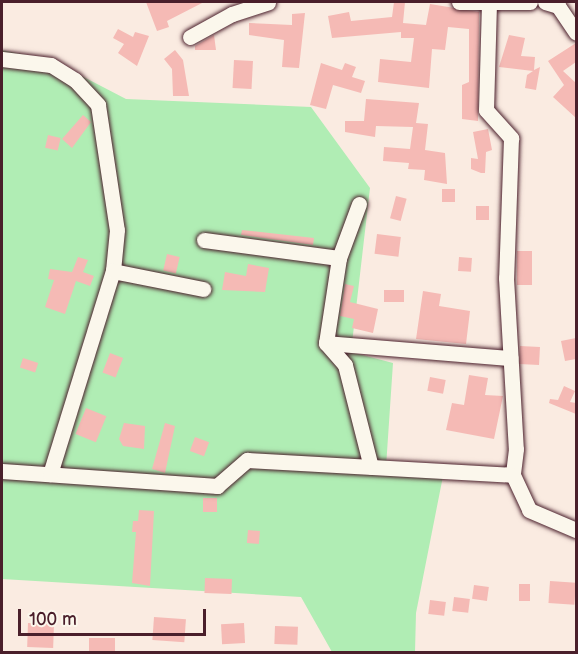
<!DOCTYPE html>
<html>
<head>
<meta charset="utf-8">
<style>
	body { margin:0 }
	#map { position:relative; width:578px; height:654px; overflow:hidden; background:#faebe1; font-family:"Balsamiq Sans",sans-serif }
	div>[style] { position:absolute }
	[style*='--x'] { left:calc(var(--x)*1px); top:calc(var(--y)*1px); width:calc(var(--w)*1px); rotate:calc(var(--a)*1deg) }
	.green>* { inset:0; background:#b0edb4 }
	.building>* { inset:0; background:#f5bab5; transform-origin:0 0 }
	.roads { filter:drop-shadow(0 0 2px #4a1f2b) drop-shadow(0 0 2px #4a1f2b) }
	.minor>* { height:15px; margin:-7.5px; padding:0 7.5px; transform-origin:7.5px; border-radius:7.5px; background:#fbf7ec }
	span { translate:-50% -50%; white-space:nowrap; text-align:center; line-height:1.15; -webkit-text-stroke:4.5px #fbf7ec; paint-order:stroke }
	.frame { position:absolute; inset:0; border:3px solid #4a1f2b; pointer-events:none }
	.scale { position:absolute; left:18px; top:609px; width:188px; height:27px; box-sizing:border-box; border:3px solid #4a1f2b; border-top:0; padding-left:8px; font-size:18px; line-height:21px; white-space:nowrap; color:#4a1f2b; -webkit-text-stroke:4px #fbf7ec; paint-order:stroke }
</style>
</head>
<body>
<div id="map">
	<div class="green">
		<i style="clip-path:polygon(2px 50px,51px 60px,126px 99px,311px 107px,370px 188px,351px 352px,393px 363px,386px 467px,444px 471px,416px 613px,415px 652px,332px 652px,301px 597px,2px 579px)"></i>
	</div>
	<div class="building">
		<i style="clip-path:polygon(146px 2px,204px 2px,167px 21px,169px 27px,157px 31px)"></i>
		<i style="clip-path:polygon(394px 2px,405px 2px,403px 23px,426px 25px,430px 4px,479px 12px,478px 121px,462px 119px,462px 85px,469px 82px,469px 29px,448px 27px,445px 50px,432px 49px,429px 88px,378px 82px,380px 59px,411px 62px,414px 38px,401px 38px,401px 32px,332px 38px,328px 16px,349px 12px,351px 21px,392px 17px)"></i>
		<i style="clip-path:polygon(305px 13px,299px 68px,282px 67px,284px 40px,249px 35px,249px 23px,292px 25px,292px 14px)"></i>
		<i style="clip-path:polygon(118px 29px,133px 37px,135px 32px,149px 36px,137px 66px,118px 53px,124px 44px,113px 38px)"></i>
		<i style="clip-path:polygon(214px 35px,216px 50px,195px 50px,195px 46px)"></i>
		<i style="clip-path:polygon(509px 35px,525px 38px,521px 56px,535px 57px,534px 70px,540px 67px,536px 90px,525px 88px,527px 75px,533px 71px,499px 67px)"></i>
		<i style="clip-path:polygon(576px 43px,576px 62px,563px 71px,576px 83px,576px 118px,553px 97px,564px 85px,548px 61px)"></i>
		<i style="clip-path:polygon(175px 50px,183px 60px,189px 96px,173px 96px,172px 69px,164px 59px)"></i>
		<i style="left:234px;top:60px;width:19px;height:28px;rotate:3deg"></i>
		<i style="clip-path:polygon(321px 63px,342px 70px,345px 63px,356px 67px,352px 77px,365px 81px,361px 93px,333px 85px,326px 109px,310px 105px)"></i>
		<i style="clip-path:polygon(366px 99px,419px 103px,416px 123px,428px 124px,425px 150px,445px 153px,447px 184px,424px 180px,425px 170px,408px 169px,409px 163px,383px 161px,384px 147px,410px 149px,413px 127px,376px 126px,375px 137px,345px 132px,345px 121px,364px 121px)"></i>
		<i style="clip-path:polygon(83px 115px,91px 122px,72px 148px,62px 139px)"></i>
		<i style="clip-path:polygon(488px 129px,492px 150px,486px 152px,485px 173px,481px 173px,471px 169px,471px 158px,478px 159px,473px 132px)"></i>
		<i style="left:48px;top:135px;width:13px;height:13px;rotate:13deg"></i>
		<i style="left:442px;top:189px;width:13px;height:13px"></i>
		<i style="left:396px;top:196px;width:11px;height:23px;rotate:15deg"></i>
		<i style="left:476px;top:206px;width:13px;height:14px"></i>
		<i style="clip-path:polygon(242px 230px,314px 238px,313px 245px,241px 235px)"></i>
		<i style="left:377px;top:234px;width:24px;height:20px;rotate:7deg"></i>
		<i style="left:517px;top:251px;width:15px;height:34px"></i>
		<i style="left:167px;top:254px;width:13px;height:17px;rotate:13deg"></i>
		<i style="clip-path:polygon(78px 257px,88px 260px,83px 272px,94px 276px,90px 286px,76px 281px,65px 314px,45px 307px,54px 280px,48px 279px,50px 269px,72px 272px)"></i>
		<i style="left:459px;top:257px;width:13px;height:14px;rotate:4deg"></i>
		<i style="clip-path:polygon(248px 264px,269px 268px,265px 292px,222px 290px,225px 272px,246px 276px)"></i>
		<i style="clip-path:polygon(345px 284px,354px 286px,350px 302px,378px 309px,373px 333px,352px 328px,354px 319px,340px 316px)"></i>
		<i style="left:384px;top:290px;width:20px;height:12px"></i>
		<i style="clip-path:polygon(423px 291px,441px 294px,439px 306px,470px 311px,466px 344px,416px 339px)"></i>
		<i style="clip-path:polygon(576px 338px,576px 359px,565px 361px,561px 341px)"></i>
		<i style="left:520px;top:346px;width:20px;height:18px;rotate:3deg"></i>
		<i style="left:110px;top:353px;width:14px;height:21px;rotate:21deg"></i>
		<i style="left:23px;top:358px;width:16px;height:10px;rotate:18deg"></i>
		<i style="clip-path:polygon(469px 375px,488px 378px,485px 395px,503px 396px,494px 439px,446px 430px,452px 403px,464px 405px)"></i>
		<i style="left:430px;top:377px;width:16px;height:14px;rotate:11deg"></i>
		<i style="clip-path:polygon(564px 386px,575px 391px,570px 402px,576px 403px,576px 414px,549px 403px,550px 399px,558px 400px)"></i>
		<i style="left:86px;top:408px;width:22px;height:28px;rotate:22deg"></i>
		<i style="clip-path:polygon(124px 423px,145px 426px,144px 449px,123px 446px,119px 439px)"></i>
		<i style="clip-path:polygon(165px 423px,175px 426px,165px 473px,152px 469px)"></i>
		<i style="left:195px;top:437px;width:15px;height:15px;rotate:20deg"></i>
		<i style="left:203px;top:498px;width:14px;height:14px"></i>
		<i style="clip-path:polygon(139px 510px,154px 511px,150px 586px,132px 583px,136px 532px,132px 532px,133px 521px,138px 521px)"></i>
		<i style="left:248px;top:530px;width:12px;height:13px;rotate:5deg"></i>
		<i style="left:205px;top:578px;width:27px;height:15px;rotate:2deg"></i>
		<i style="left:550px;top:581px;width:26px;height:22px;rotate:4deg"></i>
		<i style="left:519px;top:584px;width:11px;height:17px"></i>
		<i style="left:474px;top:585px;width:15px;height:14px;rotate:8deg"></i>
		<i style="left:454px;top:597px;width:16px;height:14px;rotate:7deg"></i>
		<i style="left:430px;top:600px;width:16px;height:14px;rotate:7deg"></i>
		<i style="left:154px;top:617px;width:32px;height:23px;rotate:4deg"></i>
		<i style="left:28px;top:623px;width:26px;height:24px;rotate:2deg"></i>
		<i style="left:244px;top:623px;width:20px;height:23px;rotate:87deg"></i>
		<i style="left:275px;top:626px;width:23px;height:18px;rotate:2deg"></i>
		<i style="left:89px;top:638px;width:26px;height:14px"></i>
	</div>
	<div class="roads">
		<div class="minor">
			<i style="--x:459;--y:2;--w:71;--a:0"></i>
			<i style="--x:545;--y:2;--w:14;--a:17"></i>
			<i style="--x:558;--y:6;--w:32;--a:56"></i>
			<i style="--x:489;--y:3;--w:107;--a:91.6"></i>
			<i style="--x:486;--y:110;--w:38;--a:48"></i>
			<i style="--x:511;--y:138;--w:140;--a:92"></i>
			<i style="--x:506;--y:278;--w:171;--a:86.7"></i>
			<i style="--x:516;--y:449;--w:26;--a:97"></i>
			<i style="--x:190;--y:37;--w:48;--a:-28.7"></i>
			<i style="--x:232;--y:14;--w:38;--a:-18"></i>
			<i style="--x:2;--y:59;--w:49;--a:7"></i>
			<i style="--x:51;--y:65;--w:28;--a:32"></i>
			<i style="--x:75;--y:80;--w:34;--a:47"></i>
			<i style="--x:98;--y:105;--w:126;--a:81.4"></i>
			<i style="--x:117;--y:230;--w:41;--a:95.6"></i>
			<i style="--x:359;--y:204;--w:58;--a:110.3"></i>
			<i style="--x:339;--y:258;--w:86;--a:98.7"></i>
			<i style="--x:326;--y:343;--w:29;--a:49"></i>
			<i style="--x:345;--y:365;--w:105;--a:75.7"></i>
			<i style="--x:204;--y:240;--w:136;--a:7.6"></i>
			<i style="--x:326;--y:343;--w:185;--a:4.7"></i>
			<i style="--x:2;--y:471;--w:216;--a:4"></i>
			<i style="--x:217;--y:486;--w:40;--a:-41"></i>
			<i style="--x:247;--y:460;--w:266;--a:3.2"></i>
			<i style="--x:513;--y:475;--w:38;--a:65"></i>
			<i style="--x:529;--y:510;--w:51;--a:23.1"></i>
			<i style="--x:50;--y:474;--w:213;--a:-72.8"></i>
			<i style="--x:113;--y:271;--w:92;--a:11.3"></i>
		</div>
	</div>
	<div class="frame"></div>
	<div class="scale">100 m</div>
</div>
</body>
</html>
